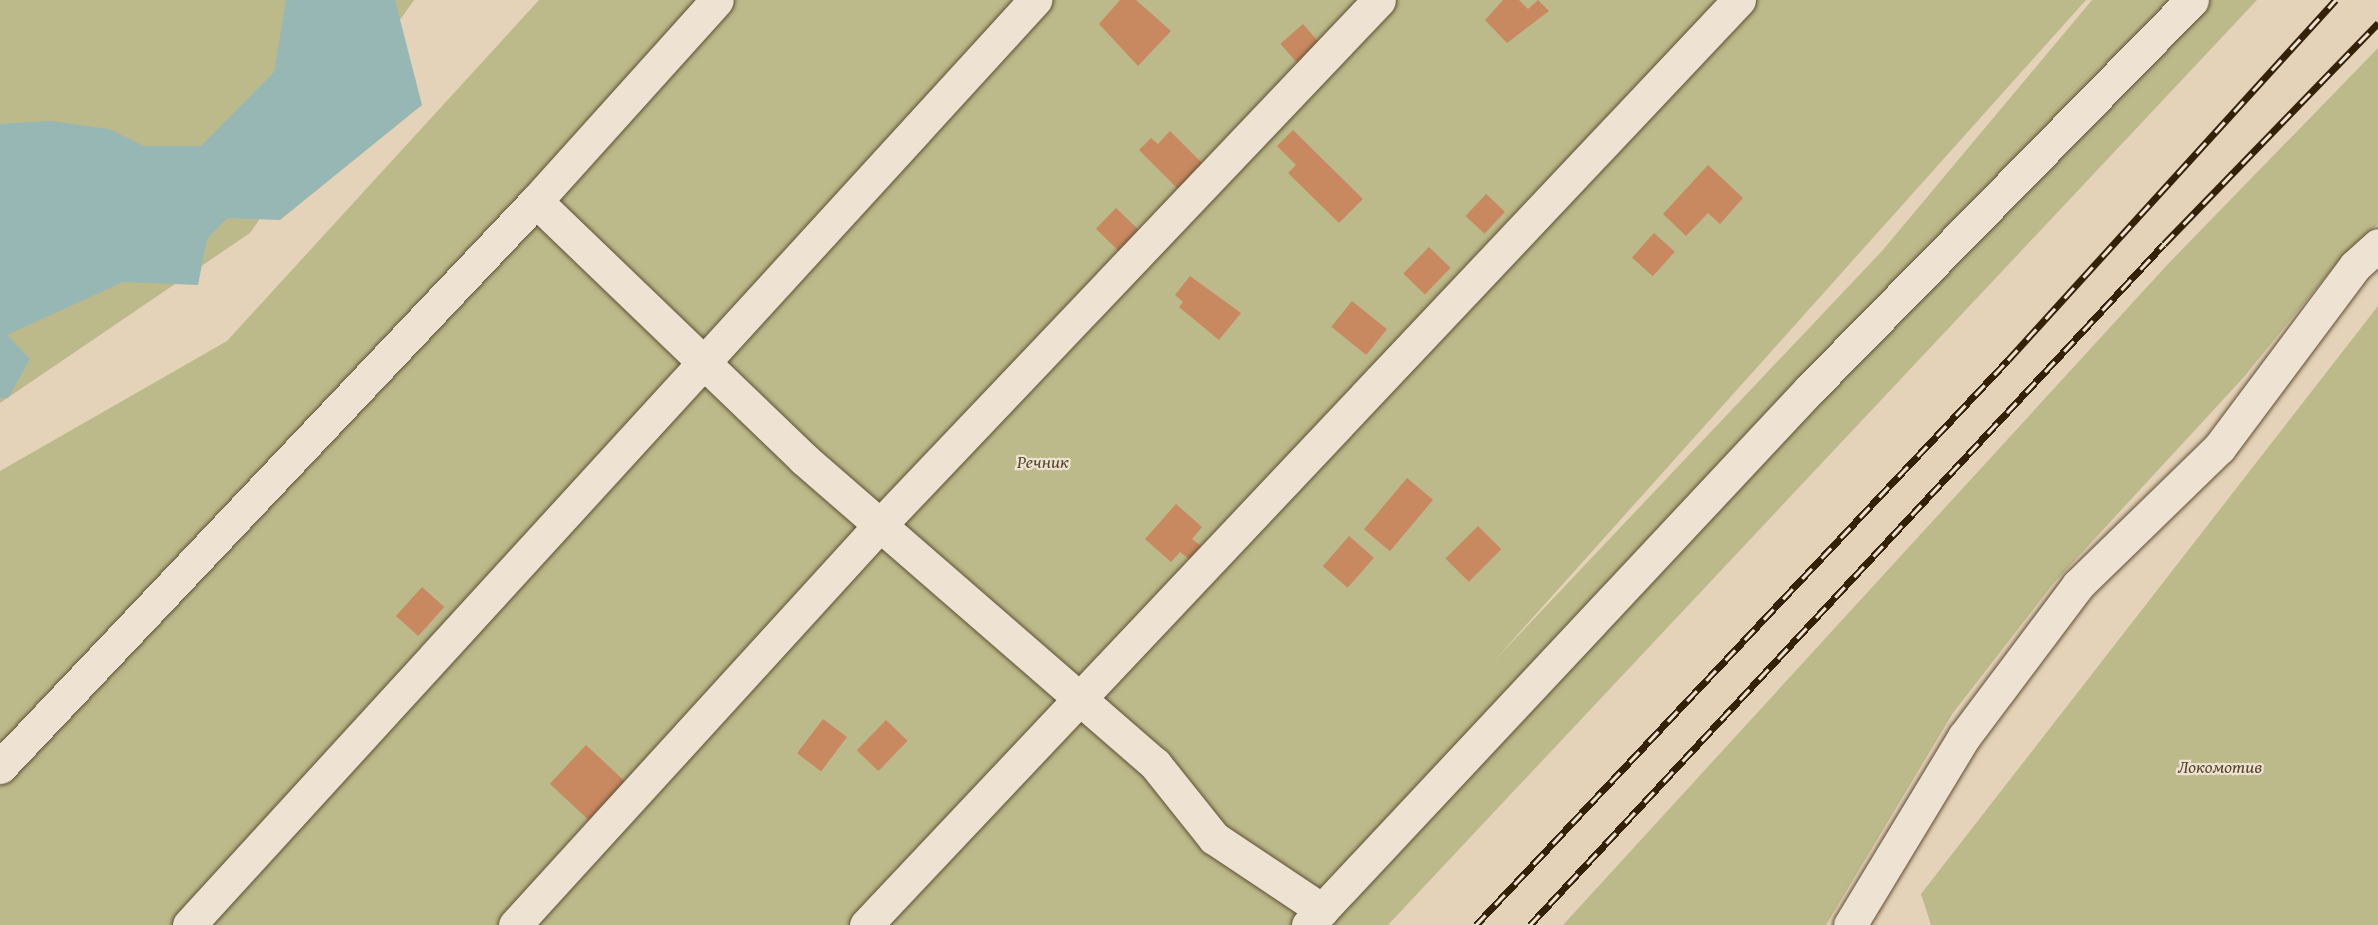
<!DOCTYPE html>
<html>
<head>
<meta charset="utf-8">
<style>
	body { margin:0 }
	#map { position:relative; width:2378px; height:925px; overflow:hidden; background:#e5d3b9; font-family:"Gentium Book Plus",serif }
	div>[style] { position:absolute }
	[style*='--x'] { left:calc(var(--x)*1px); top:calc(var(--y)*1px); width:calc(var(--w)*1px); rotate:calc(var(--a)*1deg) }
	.green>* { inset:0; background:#bcba8a }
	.water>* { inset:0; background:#97b7b5 }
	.building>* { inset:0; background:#c88961; transform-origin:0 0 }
	.roads { filter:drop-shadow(0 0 2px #604e34) drop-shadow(0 0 2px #604e34) }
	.minor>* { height:33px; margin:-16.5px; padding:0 16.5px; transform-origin:16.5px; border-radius:16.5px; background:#eee2d2 }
	.rail>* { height:7px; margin-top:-3.5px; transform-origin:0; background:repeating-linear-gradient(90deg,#eee2d2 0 14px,#342107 0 28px); box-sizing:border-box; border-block:2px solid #342107 }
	span { translate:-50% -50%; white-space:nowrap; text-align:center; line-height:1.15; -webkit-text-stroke:4.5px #eee2d2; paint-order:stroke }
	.park-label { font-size:18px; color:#564728; font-style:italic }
</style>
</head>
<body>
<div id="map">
	<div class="green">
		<i style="clip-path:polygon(0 0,414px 0,250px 233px,0 403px)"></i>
		<i style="clip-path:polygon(539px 0,2086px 0,1494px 661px,1882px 251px,2092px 0,2257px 0,1388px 925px,0 925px,0 471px,227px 341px)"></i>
		<i style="clip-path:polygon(2378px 48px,2378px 224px,2339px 260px,2244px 377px,2053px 584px,1953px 713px,1826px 925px,1563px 925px,2168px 264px)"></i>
		<i style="clip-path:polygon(2378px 306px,2378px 925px,1931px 925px,1921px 894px)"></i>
	</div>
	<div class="water">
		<i style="clip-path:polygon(286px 0,395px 0,422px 105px,280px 220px,227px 218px,207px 239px,198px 285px,123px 282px,7px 335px,30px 359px,8px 398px,0 398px,0 124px,51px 121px,109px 129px,144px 146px,201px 146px,274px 72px)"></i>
	</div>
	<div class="building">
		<i style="clip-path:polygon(1120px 0,1136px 0,1171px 31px,1138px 66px,1099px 24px)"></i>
		<i style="clip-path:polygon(1503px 0,1519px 0,1528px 9px,1538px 0,1549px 11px,1507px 43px,1485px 20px)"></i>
		<i style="left:1303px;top:24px;width:29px;height:30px;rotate:49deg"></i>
		<i style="clip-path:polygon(1293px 130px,1363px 199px,1339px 223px,1288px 173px,1296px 165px,1277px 146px)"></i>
		<i style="clip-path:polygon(1170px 131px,1208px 169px,1183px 194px,1139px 150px,1151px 138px,1158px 144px)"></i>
		<i style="clip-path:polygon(1708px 165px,1743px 198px,1720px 224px,1708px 213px,1686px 236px,1663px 214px)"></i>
		<i style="left:1486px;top:194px;width:26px;height:30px;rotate:43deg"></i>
		<i style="left:1116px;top:208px;width:35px;height:29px;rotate:44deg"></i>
		<i style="left:1654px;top:233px;width:28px;height:33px;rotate:42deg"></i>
		<i style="left:1429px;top:247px;width:30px;height:37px;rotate:44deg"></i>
		<i style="clip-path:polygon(1190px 276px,1241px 313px,1219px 340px,1179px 307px,1183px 302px,1175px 295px)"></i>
		<i style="left:1352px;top:301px;width:45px;height:33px;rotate:39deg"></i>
		<i style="left:1407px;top:478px;width:34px;height:67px;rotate:40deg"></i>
		<i style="clip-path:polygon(1176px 504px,1202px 527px,1192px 539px,1201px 546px,1189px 559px,1180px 552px,1171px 562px,1145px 539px)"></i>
		<i style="left:1478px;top:526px;width:33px;height:46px;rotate:45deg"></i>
		<i style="left:1349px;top:536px;width:33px;height:40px;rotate:41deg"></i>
		<i style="left:422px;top:587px;width:30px;height:39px;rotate:42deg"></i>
		<i style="left:823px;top:719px;width:30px;height:43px;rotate:37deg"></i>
		<i style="left:886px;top:720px;width:30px;height:42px;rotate:44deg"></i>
		<i style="left:586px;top:745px;width:53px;height:53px;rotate:43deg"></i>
	</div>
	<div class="roads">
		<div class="minor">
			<i style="--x:536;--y:201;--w:372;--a:43.9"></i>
			<i style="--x:804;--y:459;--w:465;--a:41"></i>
			<i style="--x:1155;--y:764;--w:95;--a:51.4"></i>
			<i style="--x:1214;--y:838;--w:130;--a:33.7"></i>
			<i style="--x:0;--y:767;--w:780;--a:-46.56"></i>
			<i style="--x:536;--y:201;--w:270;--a:-48"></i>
			<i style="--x:189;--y:925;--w:1254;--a:-47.55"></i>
			<i style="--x:515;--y:925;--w:542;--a:-47.62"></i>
			<i style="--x:880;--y:525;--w:724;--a:-46.45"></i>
			<i style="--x:866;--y:925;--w:1272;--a:-46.66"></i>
			<i style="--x:1308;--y:925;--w:734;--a:-46.88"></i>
			<i style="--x:1810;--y:389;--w:545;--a:-45.52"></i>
			<i style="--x:1850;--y:925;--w:220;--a:-58.8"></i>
			<i style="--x:1964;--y:737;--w:190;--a:-53.1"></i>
			<i style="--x:2078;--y:585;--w:197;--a:-44.2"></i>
			<i style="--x:2219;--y:448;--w:227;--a:-53.2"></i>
			<i style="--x:2355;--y:266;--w:31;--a:-42"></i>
		</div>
	</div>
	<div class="rail">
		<i style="--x:1476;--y:925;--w:776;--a:-46.72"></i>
		<i style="--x:2008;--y:360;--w:487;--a:-47.7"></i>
		<i style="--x:1530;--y:925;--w:930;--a:-47.05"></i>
		<i style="--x:2164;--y:244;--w:308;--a:-45.9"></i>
	</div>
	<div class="park-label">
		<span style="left:1043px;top:462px">Речник</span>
		<span style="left:2220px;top:767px">Локомотив</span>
	</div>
</div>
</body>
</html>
